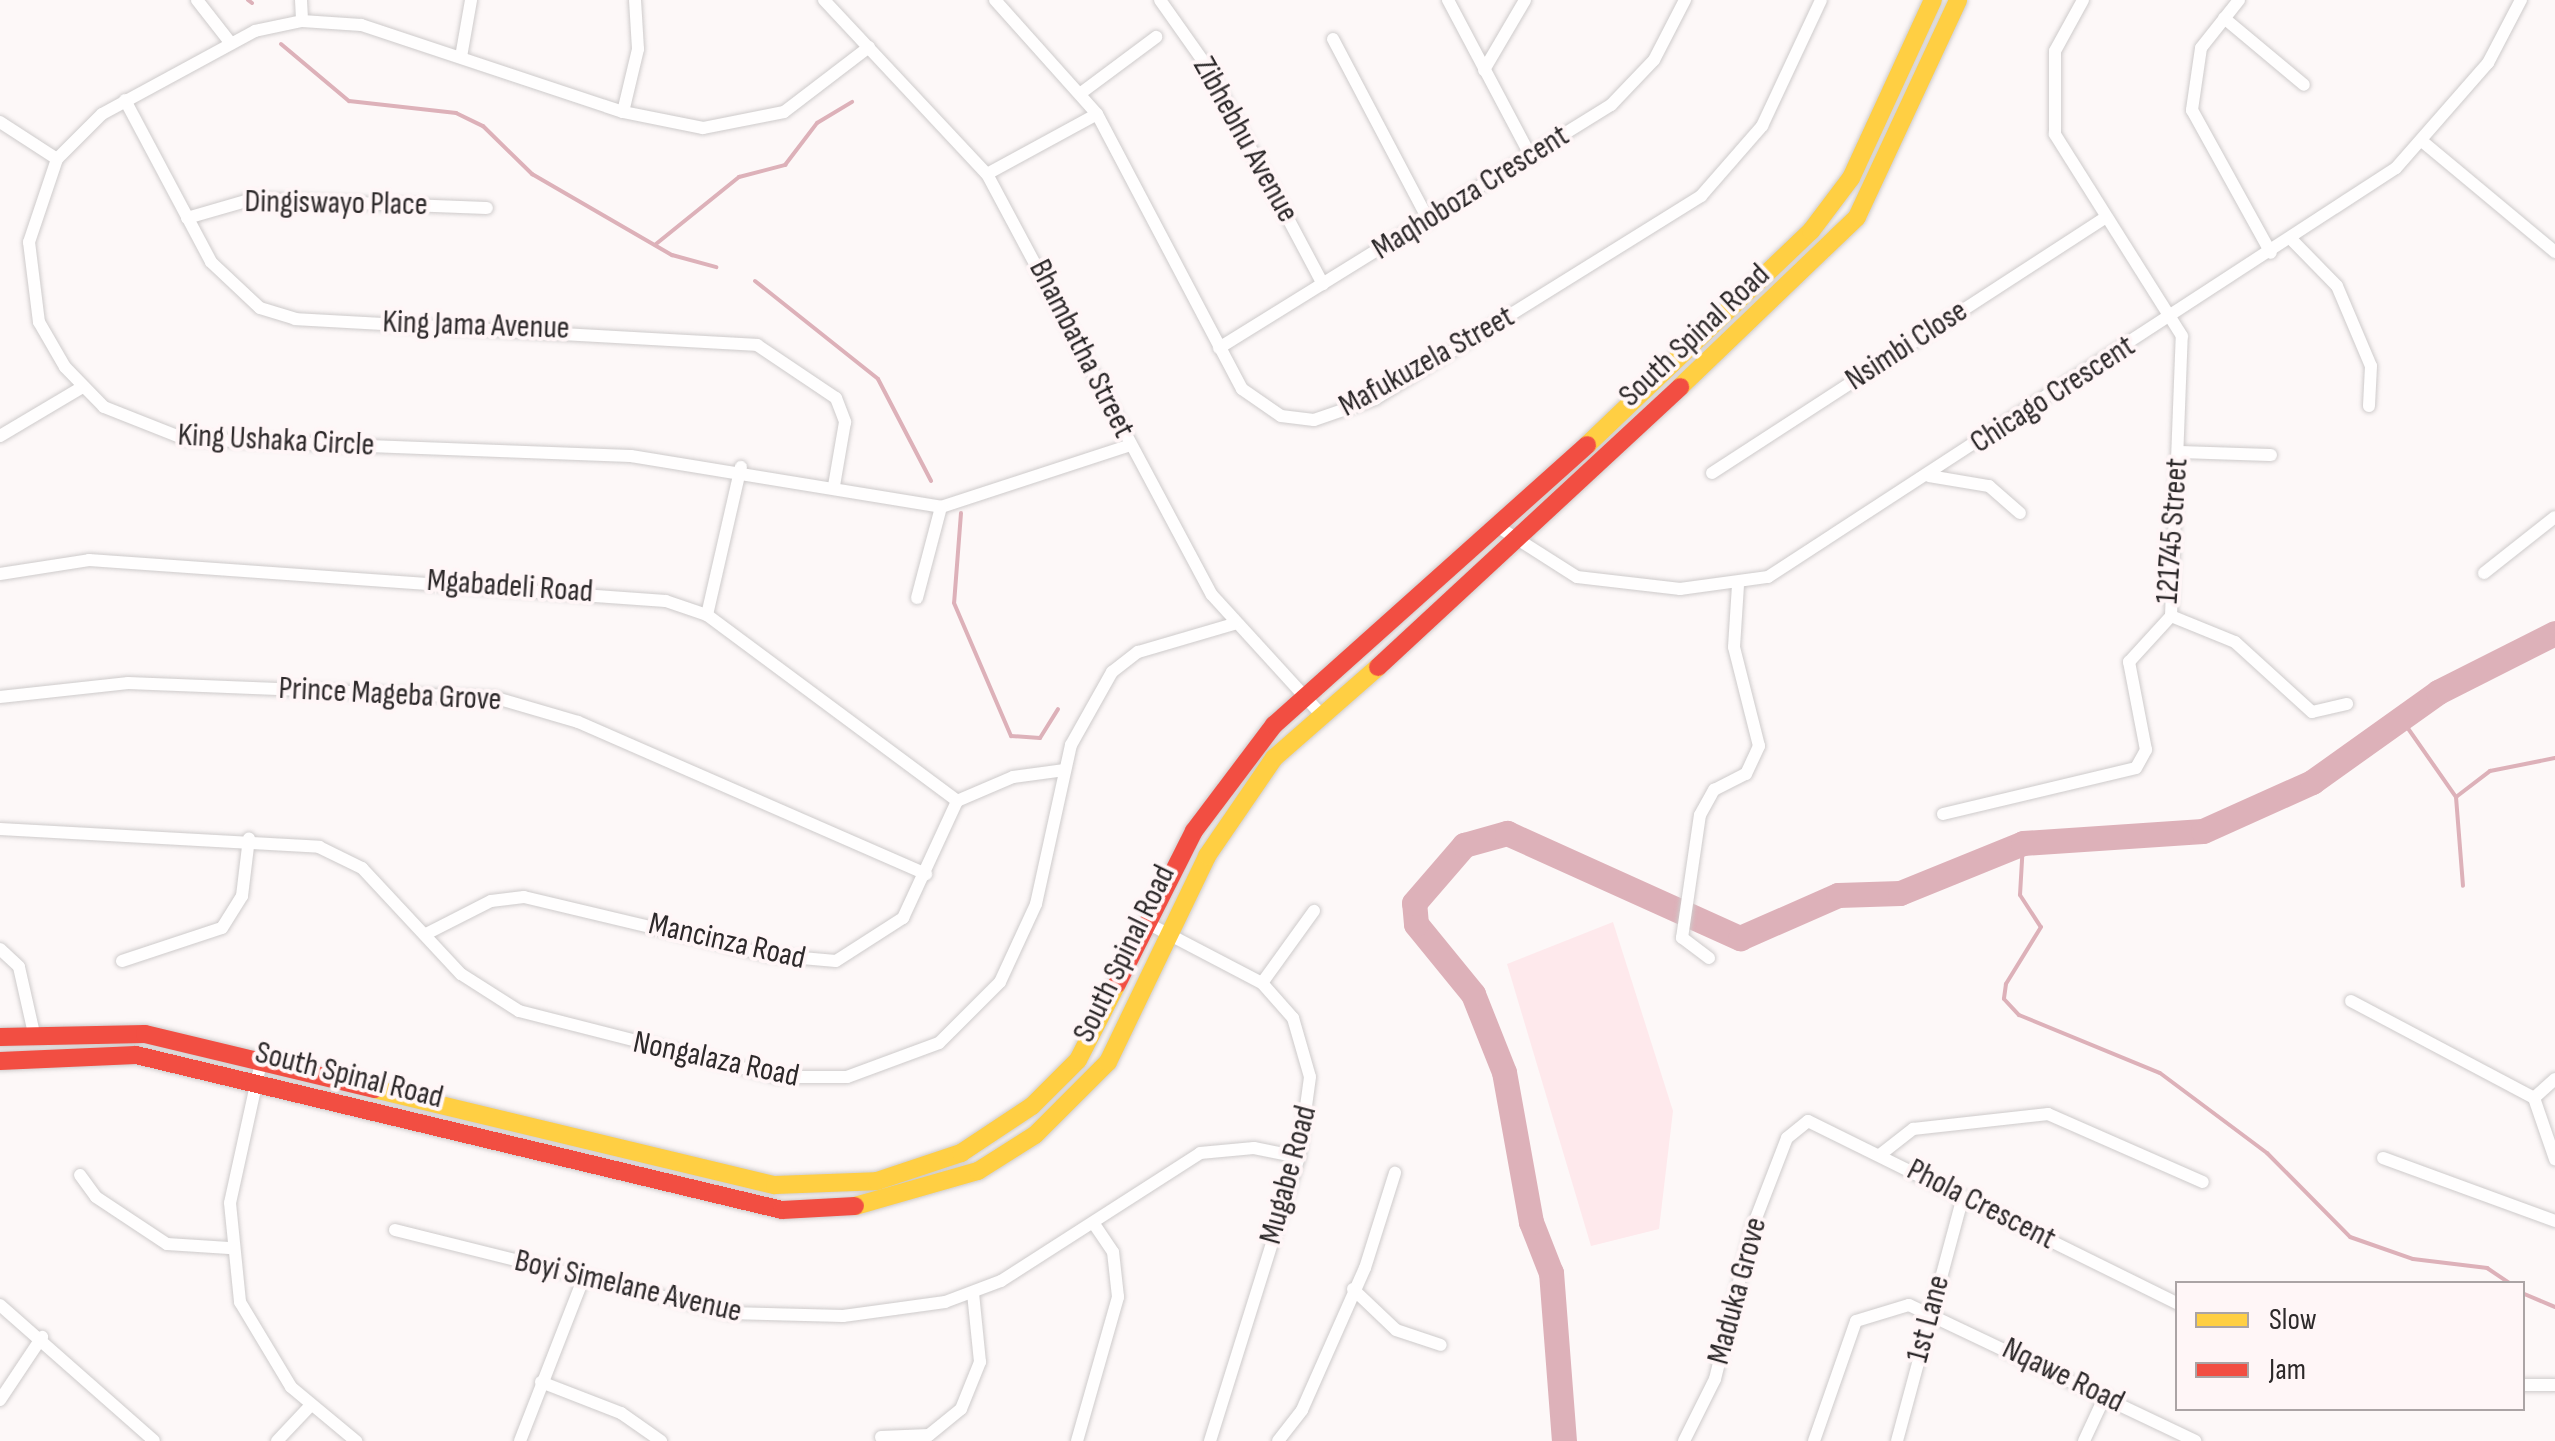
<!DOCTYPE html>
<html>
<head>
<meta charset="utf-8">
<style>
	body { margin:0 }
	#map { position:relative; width:2555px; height:1441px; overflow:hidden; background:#fdf8f8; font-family:"Sofia Sans Condensed",sans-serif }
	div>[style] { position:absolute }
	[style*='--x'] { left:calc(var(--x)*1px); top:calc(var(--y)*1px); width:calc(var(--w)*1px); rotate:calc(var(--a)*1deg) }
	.green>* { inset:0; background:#fee9ec }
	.stream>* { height:4px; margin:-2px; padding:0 2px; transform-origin:2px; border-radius:2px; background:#ddb1b9 }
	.river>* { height:25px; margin:-12.5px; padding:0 12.5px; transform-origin:12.5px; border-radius:12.5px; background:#ddb1b9 }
	.roads { filter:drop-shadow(0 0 2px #cecbcb) drop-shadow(0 0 2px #cecbcb) }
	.street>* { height:12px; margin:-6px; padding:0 6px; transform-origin:6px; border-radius:6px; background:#fffefe }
	.slow>* { height:18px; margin:-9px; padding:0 9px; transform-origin:9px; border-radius:9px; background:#ffcf43 }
	.jam>* { height:18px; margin:-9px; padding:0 9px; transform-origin:9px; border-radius:9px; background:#f24e42 }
	span { translate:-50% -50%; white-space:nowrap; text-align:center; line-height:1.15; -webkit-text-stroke:8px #fff6f7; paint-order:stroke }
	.street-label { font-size:32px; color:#2d292a }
	.legend { position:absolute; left:2175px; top:1281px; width:350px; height:130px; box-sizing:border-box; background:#fff6f7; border:2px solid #aba4a5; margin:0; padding:12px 18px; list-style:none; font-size:30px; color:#2d292a }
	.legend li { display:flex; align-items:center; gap:20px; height:50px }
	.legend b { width:50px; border:2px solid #aba4a5 }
</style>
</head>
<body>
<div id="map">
	<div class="green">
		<i style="clip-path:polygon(1613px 922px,1673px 1111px,1659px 1229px,1591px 1246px,1507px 964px)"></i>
	</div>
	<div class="stream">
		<i style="--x:248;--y:0;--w:5;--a:37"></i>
		<i style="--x:281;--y:44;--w:89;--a:40"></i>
		<i style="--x:349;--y:101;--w:108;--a:6.4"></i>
		<i style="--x:456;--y:113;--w:30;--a:26"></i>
		<i style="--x:483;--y:126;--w:69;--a:44.4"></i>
		<i style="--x:532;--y:174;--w:162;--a:30.1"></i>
		<i style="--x:672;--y:255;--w:46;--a:15.3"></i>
		<i style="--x:656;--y:244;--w:107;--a:-38.9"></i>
		<i style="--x:739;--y:177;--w:48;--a:-14.6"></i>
		<i style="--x:785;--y:165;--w:53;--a:-52.7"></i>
		<i style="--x:817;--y:123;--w:41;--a:-31"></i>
		<i style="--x:755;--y:281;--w:157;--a:38.5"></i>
		<i style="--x:878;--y:379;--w:115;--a:62.5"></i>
		<i style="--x:961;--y:513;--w:90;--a:94.4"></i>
		<i style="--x:954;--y:603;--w:145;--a:66.8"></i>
		<i style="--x:1011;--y:736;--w:29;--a:4"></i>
		<i style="--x:1040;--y:738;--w:34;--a:-58"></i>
		<i style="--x:2400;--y:717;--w:98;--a:55"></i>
		<i style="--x:2456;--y:797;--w:89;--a:85.5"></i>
		<i style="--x:2456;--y:797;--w:43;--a:-37.4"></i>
		<i style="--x:2490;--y:771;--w:66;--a:-11.3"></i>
		<i style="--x:2023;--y:843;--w:52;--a:93.3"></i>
		<i style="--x:2020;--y:895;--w:38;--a:57"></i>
		<i style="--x:2041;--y:927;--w:67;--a:121.6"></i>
		<i style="--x:2006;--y:984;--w:15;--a:98"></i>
		<i style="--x:2004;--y:999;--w:22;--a:47"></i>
		<i style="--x:2019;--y:1015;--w:152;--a:22.4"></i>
		<i style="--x:2160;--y:1073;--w:134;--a:36.8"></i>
		<i style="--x:2267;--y:1153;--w:118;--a:45.3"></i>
		<i style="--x:2350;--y:1237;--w:67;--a:19.2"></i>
		<i style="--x:2413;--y:1259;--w:75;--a:6.9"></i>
		<i style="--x:2487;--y:1268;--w:29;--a:34"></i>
		<i style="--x:2522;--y:1293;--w:36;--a:23"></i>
	</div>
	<div class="river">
		<i style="--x:1564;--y:1441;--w:169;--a:-94.4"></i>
		<i style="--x:1551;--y:1273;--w:55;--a:-111.4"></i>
		<i style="--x:1531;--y:1222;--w:152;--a:-100.2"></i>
		<i style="--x:1504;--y:1072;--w:84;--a:-111.7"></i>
		<i style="--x:1473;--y:994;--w:90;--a:-129.2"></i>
		<i style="--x:1416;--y:924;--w:21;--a:-95"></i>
		<i style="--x:1414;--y:903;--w:77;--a:-49.2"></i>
		<i style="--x:1464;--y:845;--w:45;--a:-15.6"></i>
		<i style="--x:1507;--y:833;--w:256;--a:24.3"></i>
		<i style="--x:1740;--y:938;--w:107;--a:-23.7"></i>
		<i style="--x:1838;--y:895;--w:62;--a:-1.8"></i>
		<i style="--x:1900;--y:893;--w:133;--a:-22.1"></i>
		<i style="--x:2023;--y:843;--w:180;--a:-3.8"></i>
		<i style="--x:2203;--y:831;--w:120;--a:-24.2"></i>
		<i style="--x:2312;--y:782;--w:155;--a:-35.5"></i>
		<i style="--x:2438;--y:692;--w:131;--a:-26.8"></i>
	</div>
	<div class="roads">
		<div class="street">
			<i style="--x:197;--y:0;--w:52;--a:52"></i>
			<i style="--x:301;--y:0;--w:21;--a:87"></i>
			<i style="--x:824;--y:0;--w:238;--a:46.9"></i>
			<i style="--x:987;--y:174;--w:477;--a:61.9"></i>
			<i style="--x:1212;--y:595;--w:159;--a:47.6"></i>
			<i style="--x:995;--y:0;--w:153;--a:48.2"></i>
			<i style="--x:1097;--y:114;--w:311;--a:62.2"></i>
			<i style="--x:1242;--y:389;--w:47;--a:34.7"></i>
			<i style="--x:1281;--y:416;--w:33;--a:7"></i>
			<i style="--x:1314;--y:420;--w:65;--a:-19"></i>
			<i style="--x:1375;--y:399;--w:384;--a:-31.9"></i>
			<i style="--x:1701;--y:196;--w:93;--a:-48.9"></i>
			<i style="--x:1762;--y:126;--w:139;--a:-64.9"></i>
			<i style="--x:1160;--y:0;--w:83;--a:54.8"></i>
			<i style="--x:1208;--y:68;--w:245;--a:62"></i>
			<i style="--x:1448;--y:0;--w:178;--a:62.1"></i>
			<i style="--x:2239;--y:0;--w:61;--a:128.4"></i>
			<i style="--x:2201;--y:48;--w:63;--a:98.3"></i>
			<i style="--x:2192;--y:110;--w:163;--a:61.1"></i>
			<i style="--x:2224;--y:18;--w:104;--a:39.9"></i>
			<i style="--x:1333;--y:39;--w:206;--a:62.2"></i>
			<i style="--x:869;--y:47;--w:107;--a:142.6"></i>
			<i style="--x:784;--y:112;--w:83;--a:168.8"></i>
			<i style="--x:703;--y:128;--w:82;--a:-168.7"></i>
			<i style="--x:623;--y:112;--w:276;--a:-161.6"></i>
			<i style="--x:361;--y:25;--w:59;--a:-176.1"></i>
			<i style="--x:302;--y:21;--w:48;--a:168"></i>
			<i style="--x:255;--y:31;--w:174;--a:151.5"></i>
			<i style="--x:102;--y:114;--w:64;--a:135"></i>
			<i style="--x:57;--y:159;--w:88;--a:108.6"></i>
			<i style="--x:29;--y:242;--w:81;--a:82.9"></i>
			<i style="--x:39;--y:322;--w:52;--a:60"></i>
			<i style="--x:65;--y:367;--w:56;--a:45.7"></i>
			<i style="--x:104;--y:407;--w:87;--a:21.6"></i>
			<i style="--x:185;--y:439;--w:446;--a:2.2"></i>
			<i style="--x:631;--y:456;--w:314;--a:9.3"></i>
			<i style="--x:941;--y:507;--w:200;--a:-18.1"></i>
			<i style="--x:461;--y:57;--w:58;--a:-80"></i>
			<i style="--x:1484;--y:70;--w:81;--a:-59.6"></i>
			<i style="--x:1081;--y:93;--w:94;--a:-36.7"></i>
			<i style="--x:125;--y:100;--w:183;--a:62"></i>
			<i style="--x:211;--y:262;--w:67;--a:43.2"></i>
			<i style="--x:260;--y:308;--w:37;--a:17"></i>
			<i style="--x:295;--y:319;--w:463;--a:3.2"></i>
			<i style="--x:757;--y:345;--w:95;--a:33.9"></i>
			<i style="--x:836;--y:398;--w:26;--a:69"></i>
			<i style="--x:845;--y:422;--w:65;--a:99.8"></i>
			<i style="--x:623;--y:112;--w:65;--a:-76.6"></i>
			<i style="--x:638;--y:49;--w:49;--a:-93.5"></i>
			<i style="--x:0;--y:122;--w:68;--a:33"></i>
			<i style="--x:2423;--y:142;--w:172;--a:39.8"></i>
			<i style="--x:987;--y:174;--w:125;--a:-28.6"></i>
			<i style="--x:187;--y:218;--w:69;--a:-16.1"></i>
			<i style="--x:253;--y:199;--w:234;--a:2.2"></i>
			<i style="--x:2292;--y:240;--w:64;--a:45.6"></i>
			<i style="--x:2337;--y:286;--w:87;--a:67"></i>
			<i style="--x:2371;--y:366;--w:40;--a:92.9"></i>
			<i style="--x:1219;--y:348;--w:461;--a:-31.8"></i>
			<i style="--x:1611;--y:105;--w:62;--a:-46.3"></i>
			<i style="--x:1654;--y:60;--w:68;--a:-62.7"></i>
			<i style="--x:0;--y:436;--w:94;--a:-30.7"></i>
			<i style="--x:2179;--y:452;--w:92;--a:1.9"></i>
			<i style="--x:1712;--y:473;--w:466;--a:-33"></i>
			<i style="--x:1929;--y:476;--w:61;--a:9.5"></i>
			<i style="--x:1989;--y:486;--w:41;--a:41.1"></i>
			<i style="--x:1500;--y:528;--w:91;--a:32.5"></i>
			<i style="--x:1577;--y:577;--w:104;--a:6.6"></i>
			<i style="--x:1680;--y:589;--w:89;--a:-7.8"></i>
			<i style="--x:1768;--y:577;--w:749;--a:-33.08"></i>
			<i style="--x:2396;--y:168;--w:140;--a:-48.8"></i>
			<i style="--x:2488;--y:63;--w:71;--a:-62.4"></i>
			<i style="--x:2484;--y:573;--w:90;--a:-38.3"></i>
			<i style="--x:0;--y:574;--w:90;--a:-8.9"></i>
			<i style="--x:89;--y:560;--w:578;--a:4.06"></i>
			<i style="--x:666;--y:601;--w:43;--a:18.9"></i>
			<i style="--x:707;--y:615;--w:312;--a:36.6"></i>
			<i style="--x:917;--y:598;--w:94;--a:-75.2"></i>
			<i style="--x:707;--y:615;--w:152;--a:-77.1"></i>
			<i style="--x:2171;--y:616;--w:69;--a:22.1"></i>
			<i style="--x:2235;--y:642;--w:104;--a:42.3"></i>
			<i style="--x:2312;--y:712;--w:36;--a:-13"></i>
			<i style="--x:0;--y:697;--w:129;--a:-6.2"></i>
			<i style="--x:128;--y:683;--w:368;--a:2.3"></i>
			<i style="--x:496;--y:698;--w:85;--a:16.3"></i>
			<i style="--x:578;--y:722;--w:380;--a:23.6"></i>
			<i style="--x:1943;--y:814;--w:198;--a:-13.4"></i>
			<i style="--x:2136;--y:768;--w:21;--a:-61"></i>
			<i style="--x:2146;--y:750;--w:90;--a:-100.9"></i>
			<i style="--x:2129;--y:662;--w:62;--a:-47.6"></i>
			<i style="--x:2171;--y:616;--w:280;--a:-87.8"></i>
			<i style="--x:2182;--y:336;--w:239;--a:-122.2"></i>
			<i style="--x:2055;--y:134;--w:83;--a:-90"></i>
			<i style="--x:2055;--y:51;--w:58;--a:-61.2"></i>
			<i style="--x:0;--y:829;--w:320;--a:3.2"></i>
			<i style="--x:319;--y:847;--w:48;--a:26"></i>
			<i style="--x:362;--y:868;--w:145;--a:47"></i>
			<i style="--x:461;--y:974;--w:69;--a:32.5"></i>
			<i style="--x:519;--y:1011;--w:267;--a:14.3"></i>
			<i style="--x:778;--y:1077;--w:69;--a:0"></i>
			<i style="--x:847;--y:1077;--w:98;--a:-20.3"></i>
			<i style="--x:939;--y:1043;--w:86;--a:-45"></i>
			<i style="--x:1000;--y:982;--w:86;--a:-65.2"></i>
			<i style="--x:1036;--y:904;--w:163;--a:-77.6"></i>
			<i style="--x:1071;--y:745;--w:84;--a:-60.7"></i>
			<i style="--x:1112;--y:672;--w:33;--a:-38"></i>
			<i style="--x:1138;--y:652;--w:100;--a:-16.3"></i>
			<i style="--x:1149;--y:924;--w:127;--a:27.6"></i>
			<i style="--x:1262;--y:983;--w:47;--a:48.5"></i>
			<i style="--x:1293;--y:1018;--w:61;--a:73.9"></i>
			<i style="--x:1310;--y:1077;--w:81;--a:97.8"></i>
			<i style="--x:1299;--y:1157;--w:298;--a:107.4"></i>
			<i style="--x:426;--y:934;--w:73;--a:-26.9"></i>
			<i style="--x:491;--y:901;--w:33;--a:-7"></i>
			<i style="--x:524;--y:897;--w:251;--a:13.4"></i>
			<i style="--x:768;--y:955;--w:68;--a:5"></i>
			<i style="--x:836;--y:961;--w:80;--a:-32.7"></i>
			<i style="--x:903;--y:918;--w:129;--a:-65.2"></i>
			<i style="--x:957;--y:801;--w:61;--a:-23.2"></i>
			<i style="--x:1013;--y:777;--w:52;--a:-7.7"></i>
			<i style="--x:0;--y:949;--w:26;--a:43"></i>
			<i style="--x:19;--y:967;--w:64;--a:77.3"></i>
			<i style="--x:1709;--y:958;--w:34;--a:-143"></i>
			<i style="--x:1682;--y:938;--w:124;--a:-81.7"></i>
			<i style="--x:1700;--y:815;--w:29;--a:-61"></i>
			<i style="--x:1714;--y:790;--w:36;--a:-27"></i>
			<i style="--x:1746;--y:774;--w:31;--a:-65"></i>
			<i style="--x:1759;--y:746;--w:102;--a:-104.2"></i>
			<i style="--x:1734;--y:647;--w:62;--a:-86.3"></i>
			<i style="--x:122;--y:961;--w:105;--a:-18.3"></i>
			<i style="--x:222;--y:928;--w:38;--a:-58"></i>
			<i style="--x:242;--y:896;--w:58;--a:-83.1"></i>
			<i style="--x:1262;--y:983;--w:89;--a:-54.2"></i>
			<i style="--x:2351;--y:1001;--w:207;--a:27.9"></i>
			<i style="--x:261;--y:1062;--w:144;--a:102.4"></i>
			<i style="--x:230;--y:1203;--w:100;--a:84.2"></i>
			<i style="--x:240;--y:1302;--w:99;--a:59"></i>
			<i style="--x:291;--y:1387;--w:85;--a:39.7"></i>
			<i style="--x:2555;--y:1079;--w:28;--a:138"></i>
			<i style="--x:2534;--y:1098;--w:65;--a:71"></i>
			<i style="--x:1881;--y:1154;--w:41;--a:-38"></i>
			<i style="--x:1913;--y:1129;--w:136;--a:-6.3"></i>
			<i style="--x:2048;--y:1114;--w:169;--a:23.7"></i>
			<i style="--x:2383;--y:1158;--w:183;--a:20.1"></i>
			<i style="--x:80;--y:1175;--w:27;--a:54"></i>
			<i style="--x:96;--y:1197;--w:85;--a:33.5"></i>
			<i style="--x:167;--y:1244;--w:62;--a:3.7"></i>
			<i style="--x:395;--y:1230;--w:344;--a:14"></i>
			<i style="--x:729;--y:1313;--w:114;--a:1.5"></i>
			<i style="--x:843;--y:1316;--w:103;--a:-7.8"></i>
			<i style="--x:945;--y:1302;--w:60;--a:-20.6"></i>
			<i style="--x:1001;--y:1281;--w:237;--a:-32.7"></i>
			<i style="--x:1200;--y:1153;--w:54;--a:-5.3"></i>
			<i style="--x:1254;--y:1148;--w:46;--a:11.3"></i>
			<i style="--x:1353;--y:1289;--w:59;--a:43.6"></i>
			<i style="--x:1396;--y:1330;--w:47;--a:18.4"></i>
			<i style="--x:0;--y:1305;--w:205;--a:41.4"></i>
			<i style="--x:541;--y:1382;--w:86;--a:21.2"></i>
			<i style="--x:621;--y:1413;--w:49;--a:35"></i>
			<i style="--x:2522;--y:1385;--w:33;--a:0"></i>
			<i style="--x:0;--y:1400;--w:76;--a:-56.3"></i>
			<i style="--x:881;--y:1437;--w:48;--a:-2.4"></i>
			<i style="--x:929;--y:1435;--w:41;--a:-39.1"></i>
			<i style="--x:961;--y:1409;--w:51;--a:-68"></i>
			<i style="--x:980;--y:1362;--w:69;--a:-95.8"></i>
			<i style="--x:277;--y:1441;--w:48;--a:-46.7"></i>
			<i style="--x:520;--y:1441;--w:174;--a:-68.7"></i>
			<i style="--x:1077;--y:1441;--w:150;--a:-74.1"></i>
			<i style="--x:1118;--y:1297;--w:45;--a:-96.3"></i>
			<i style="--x:1113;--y:1252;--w:34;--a:-124"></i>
			<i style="--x:1278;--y:1441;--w:39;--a:-52"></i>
			<i style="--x:1302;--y:1410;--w:155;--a:-66.1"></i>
			<i style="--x:1365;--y:1268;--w:100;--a:-72.5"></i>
			<i style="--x:1684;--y:1441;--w:69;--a:-63.4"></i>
			<i style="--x:1715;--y:1379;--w:158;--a:-76.1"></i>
			<i style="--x:1753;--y:1226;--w:94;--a:-68.9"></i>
			<i style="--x:1787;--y:1138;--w:27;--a:-39"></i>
			<i style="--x:1808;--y:1121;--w:413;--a:26.3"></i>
			<i style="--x:1814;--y:1441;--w:127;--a:-70.7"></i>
			<i style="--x:1856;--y:1321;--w:55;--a:-16.8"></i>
			<i style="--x:1909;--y:1305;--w:317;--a:25.4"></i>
			<i style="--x:1897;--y:1441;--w:253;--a:-74.9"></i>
			<i style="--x:2084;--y:1441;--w:50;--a:-65"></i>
		</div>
		<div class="slow">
			<i style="--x:1680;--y:387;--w:245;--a:-43.8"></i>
			<i style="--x:1857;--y:217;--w:239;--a:-65"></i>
			<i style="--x:1587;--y:445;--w:310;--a:-43.7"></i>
			<i style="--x:1811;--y:231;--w:66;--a:-53"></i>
			<i style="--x:1851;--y:178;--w:196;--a:-65.3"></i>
			<i style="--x:374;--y:1089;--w:412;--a:13.5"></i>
			<i style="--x:775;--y:1185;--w:102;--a:-2.2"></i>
			<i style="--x:877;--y:1181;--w:89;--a:-18.4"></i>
			<i style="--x:961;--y:1153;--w:85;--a:-33.5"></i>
			<i style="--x:1032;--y:1106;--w:65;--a:-45"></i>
			<i style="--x:1078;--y:1060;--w:85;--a:-62.8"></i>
			<i style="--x:855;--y:1206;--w:128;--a:-15.9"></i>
			<i style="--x:978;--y:1171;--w:67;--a:-32.3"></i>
			<i style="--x:1035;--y:1135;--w:103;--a:-45"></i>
			<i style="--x:1108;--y:1062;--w:229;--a:-64.3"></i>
			<i style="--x:1207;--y:856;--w:119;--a:-55.6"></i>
			<i style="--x:1274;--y:758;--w:138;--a:-41.2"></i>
		</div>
		<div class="jam">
			<i style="--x:1378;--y:667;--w:412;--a:-42.8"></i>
			<i style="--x:1117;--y:984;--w:171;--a:-63.3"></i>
			<i style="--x:1194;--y:831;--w:133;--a:-53"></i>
			<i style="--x:1274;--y:725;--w:420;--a:-41.8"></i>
			<i style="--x:0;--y:1037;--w:145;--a:-1.2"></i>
			<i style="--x:145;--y:1034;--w:236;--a:13.5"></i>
			<i style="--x:0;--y:1061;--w:136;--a:-2.5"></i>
			<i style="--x:136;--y:1055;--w:664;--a:13.49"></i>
			<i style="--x:782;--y:1210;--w:73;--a:-3.1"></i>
		</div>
	</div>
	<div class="street-label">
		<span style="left:1245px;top:140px;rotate:61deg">Zibhebhu Avenue</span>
		<span style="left:1471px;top:193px;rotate:-32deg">Maqhoboza Crescent</span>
		<span style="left:336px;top:204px;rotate:1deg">Dingiswayo Place</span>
		<span style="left:476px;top:326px;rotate:2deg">King Jama Avenue</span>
		<span style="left:1695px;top:336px;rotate:-43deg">South Spinal Road</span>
		<span style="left:1907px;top:346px;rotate:-33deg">Nsimbi Close</span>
		<span style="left:1081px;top:349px;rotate:63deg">Bhambatha Street</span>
		<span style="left:1427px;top:362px;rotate:-29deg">Mafukuzela Street</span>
		<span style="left:2053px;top:395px;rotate:-33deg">Chicago Crescent</span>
		<span style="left:276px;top:441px;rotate:3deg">King Ushaka Circle</span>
		<span style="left:2173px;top:531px;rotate:-86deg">121745 Street</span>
		<span style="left:510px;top:587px;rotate:4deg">Mgabadeli Road</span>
		<span style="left:390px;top:695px;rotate:3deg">Prince Mageba Grove</span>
		<span style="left:727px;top:942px;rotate:13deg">Mancinza Road</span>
		<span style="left:1125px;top:954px;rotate:-64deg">South Spinal Road</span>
		<span style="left:716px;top:1060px;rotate:12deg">Nongalaza Road</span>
		<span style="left:349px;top:1076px;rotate:14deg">South Spinal Road</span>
		<span style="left:1289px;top:1175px;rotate:-75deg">Mugabe Road</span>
		<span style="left:1981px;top:1205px;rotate:27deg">Phola Crescent</span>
		<span style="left:628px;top:1287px;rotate:13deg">Boyi Simelane Avenue</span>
		<span style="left:1738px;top:1291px;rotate:-75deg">Maduka Grove</span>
		<span style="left:1929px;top:1319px;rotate:-75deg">1st Lane</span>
		<span style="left:2063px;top:1376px;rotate:26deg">Nqawe Road</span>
	</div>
	<ul class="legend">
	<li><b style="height:12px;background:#ffcf43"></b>Slow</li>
	<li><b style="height:12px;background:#f24e42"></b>Jam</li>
	</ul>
</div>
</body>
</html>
